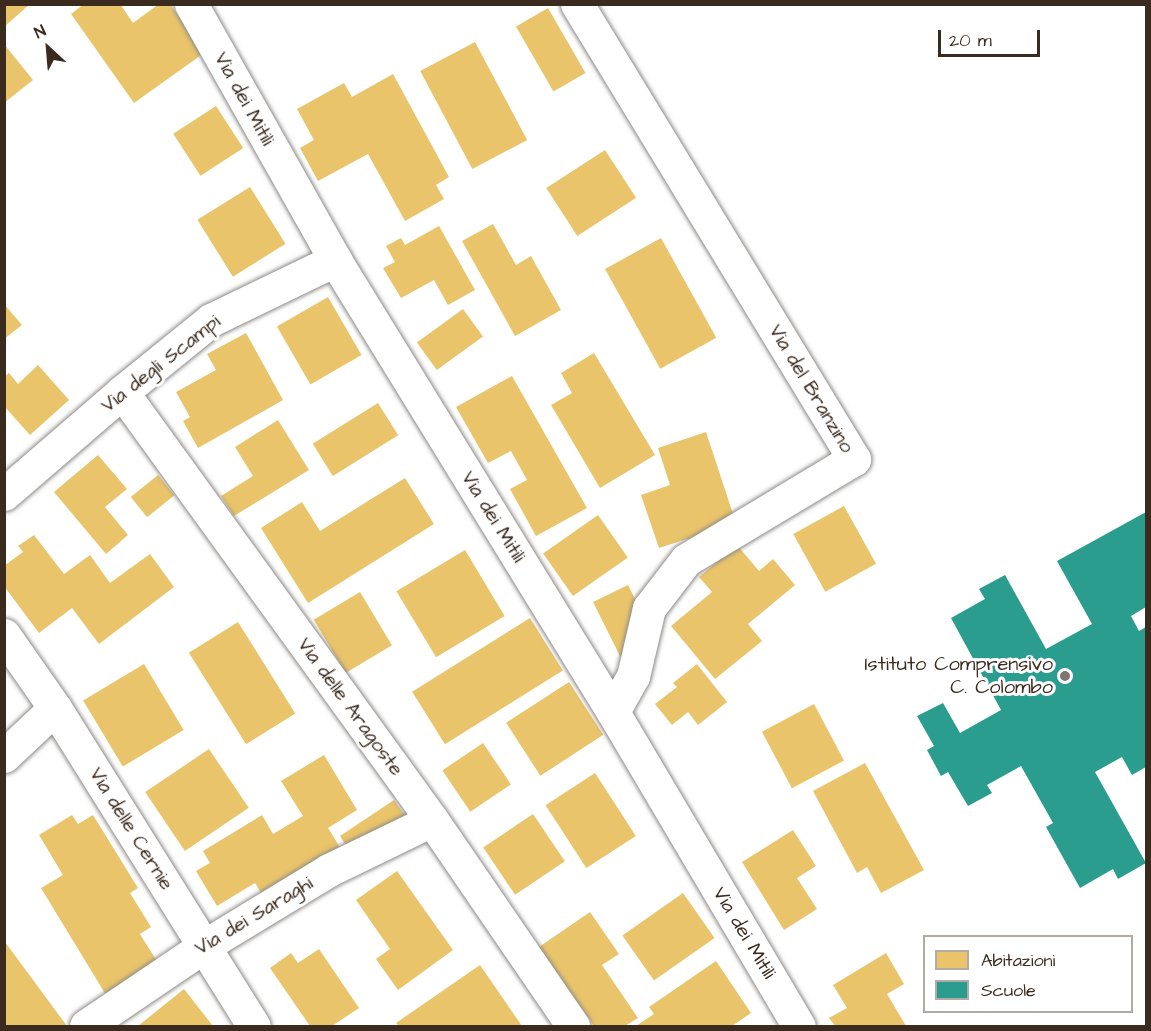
<!DOCTYPE html>
<html>
<head>
<meta charset="utf-8">
<style>
	body { margin:0 }
	#map { position:relative; width:1151px; height:1031px; overflow:hidden; background:#fff; font-family:"Architects Daughter",sans-serif }
	div>[style] { position:absolute }
	[style*='--x'] { left:calc(var(--x)*1px); top:calc(var(--y)*1px); width:calc(var(--w)*1px); rotate:calc(var(--a)*1deg) }
	.homes>* { inset:0; background:#e9c46a; transform-origin:0 0 }
	.schools>* { inset:0; background:#2a9d8f }
	.roads { filter:drop-shadow(0 0 2px #8e8b88) drop-shadow(0 0 2px #8e8b88) }
	.street>* { height:33px; margin:-16.5px; padding:0 16.5px; transform-origin:16.5px; border-radius:16.5px; background:#fff }
	.dots>* { width:16px; height:16px; translate:-50% -50%; box-sizing:border-box; border:3px solid #fff; border-radius:50% }
	span { translate:-50% -50%; white-space:nowrap; text-align:center; line-height:1.15; -webkit-text-stroke:6px #fff; paint-order:stroke }
	.street-label { font-size:20px; color:#3b2a1e }
	.poi-label { font-size:20px; color:#3b2a1e }
	.right { translate:-100% -50%; text-align:right }
	.frame { position:absolute; inset:0; border:6px solid #3b2a1e; pointer-events:none }
	.legend { position:absolute; left:923px; top:935px; width:210px; height:78px; box-sizing:border-box; background:#fff; border:2px solid #b1aaa5; margin:0; padding:8px 10px; list-style:none; font-size:18px; color:#3b2a1e }
	.legend li { display:flex; align-items:center; gap:12px; height:30px }
	.legend b { width:30px; border:2px solid #b1aaa5 }
	.north { position:absolute; left:18px; top:18px; width:60px; height:60px; -webkit-text-stroke:4px #fff; paint-order:stroke; rotate:334deg; font-size:16px; font-weight:700; line-height:24px; text-align:center; color:#3b2a1e }
	.north::after { content:''; display:block; margin:auto; width:21px; height:27px; background:#3b2a1e; clip-path:polygon(50% 0,100% 100%,50% 72%,0 100%) }
	.scale { position:absolute; left:938px; top:30px; width:102px; height:27px; box-sizing:border-box; border:3px solid #3b2a1e; border-top:0; padding-left:8px; font-size:18px; line-height:21px; white-space:nowrap; color:#3b2a1e; -webkit-text-stroke:4px #fff; paint-order:stroke }
</style>
</head>
<body>
<div id="map">
	<div class="homes">
		<i style="clip-path:polygon(4px 4px,30px 4px,4px 27px)"></i>
		<i style="clip-path:polygon(84px 4px,120px 4px,133px 23px,159px 4px,170px 4px,204px 53px,134px 103px,71px 14px)"></i>
		<i style="left:548px;top:8px;width:75px;height:37px;rotate:60deg"></i>
		<i style="left:475px;top:42px;width:111px;height:62px;rotate:62deg"></i>
		<i style="clip-path:polygon(4px 44px,33px 80px,4px 103px)"></i>
		<i style="clip-path:polygon(393px 74px,449px 177px,436px 185px,444px 199px,405px 221px,368px 154px,318px 181px,300px 148px,314px 140px,297px 109px,344px 83px,352px 97px)"></i>
		<i style="left:216px;top:106px;width:50px;height:51px;rotate:57deg"></i>
		<i style="left:605px;top:150px;width:57px;height:70px;rotate:57deg"></i>
		<i style="left:250px;top:187px;width:67px;height:62px;rotate:58deg"></i>
		<i style="clip-path:polygon(493px 224px,516px 265px,531px 256px,561px 310px,515px 336px,462px 241px)"></i>
		<i style="clip-path:polygon(439px 226px,475px 290px,448px 305px,434px 280px,401px 298px,383px 268px,395px 262px,386px 246px,401px 238px,405px 245px)"></i>
		<i style="left:661px;top:238px;width:114px;height:64px;rotate:61deg"></i>
		<i style="left:328px;top:297px;width:67px;height:59px;rotate:60deg"></i>
		<i style="clip-path:polygon(4px 304px,22px 325px,4px 339px)"></i>
		<i style="left:463px;top:309px;width:34px;height:57px;rotate:54deg"></i>
		<i style="clip-path:polygon(246px 333px,283px 400px,198px 448px,183px 421px,190px 417px,176px 392px,216px 370px,207px 354px)"></i>
		<i style="clip-path:polygon(594px 353px,655px 455px,600px 488px,551px 405px,572px 393px,561px 373px)"></i>
		<i style="clip-path:polygon(38px 365px,69px 400px,30px 435px,4px 406px,4px 377px,9px 373px,18px 384px)"></i>
		<i style="clip-path:polygon(512px 376px,587px 508px,536px 536px,510px 489px,527px 480px,511px 451px,488px 463px,456px 407px)"></i>
		<i style="left:378px;top:403px;width:38px;height:77px;rotate:58deg"></i>
		<i style="clip-path:polygon(278px 420px,309px 470px,234px 516px,221px 496px,253px 476px,235px 447px)"></i>
		<i style="clip-path:polygon(706px 432px,736px 523px,659px 548px,641px 495px,670px 485px,658px 448px)"></i>
		<i style="clip-path:polygon(98px 455px,127px 489px,105px 507px,128px 535px,106px 554px,54px 492px)"></i>
		<i style="left:158px;top:475px;width:26px;height:35px;rotate:51deg"></i>
		<i style="clip-path:polygon(405px 478px,434px 524px,308px 603px,261px 528px,302px 502px,320px 531px)"></i>
		<i style="left:844px;top:506px;width:66px;height:58px;rotate:61deg"></i>
		<i style="left:598px;top:515px;width:52px;height:67px;rotate:55deg"></i>
		<i style="clip-path:polygon(34px 535px,64px 574px,90px 555px,110px 583px,150px 554px,174px 587px,99px 644px,72px 608px,39px 633px,4px 586px,4px 566px,23px 552px,18px 546px)"></i>
		<i style="clip-path:polygon(737px 545px,759px 571px,773px 559px,795px 585px,748px 624px,762px 641px,715px 679px,671px 626px,712px 592px,699px 577px)"></i>
		<i style="left:465px;top:550px;width:77px;height:80px;rotate:59deg"></i>
		<i style="clip-path:polygon(628px 585px,639px 607px,621px 658px,593px 602px)"></i>
		<i style="left:360px;top:592px;width:62px;height:54px;rotate:59deg"></i>
		<i style="left:530px;top:618px;width:62px;height:139px;rotate:58deg"></i>
		<i style="left:238px;top:622px;width:108px;height:58px;rotate:58deg"></i>
		<i style="left:144px;top:664px;width:77px;height:71px;rotate:59deg"></i>
		<i style="clip-path:polygon(697px 664px,727px 702px,698px 725px,688px 712px,672px 725px,655px 704px,677px 687px,673px 683px)"></i>
		<i style="left:569px;top:682px;width:63px;height:75px;rotate:57deg"></i>
		<i style="left:814px;top:704px;width:64px;height:59px;rotate:62deg"></i>
		<i style="left:483px;top:743px;width:50px;height:49px;rotate:56deg"></i>
		<i style="left:209px;top:749px;width:71px;height:77px;rotate:56deg"></i>
		<i style="clip-path:polygon(324px 755px,357px 810px,328px 828px,341px 849px,263px 896px,255px 883px,217px 906px,196px 871px,210px 863px,203px 851px,262px 815px,273px 834px,303px 816px,281px 781px)"></i>
		<i style="clip-path:polygon(865px 763px,924px 870px,881px 893px,867px 867px,857px 873px,813px 791px)"></i>
		<i style="left:595px;top:773px;width:75px;height:59px;rotate:57deg"></i>
		<i style="clip-path:polygon(394px 800px,415px 830px,355px 860px,340px 836px)"></i>
		<i style="left:533px;top:814px;width:57px;height:60px;rotate:56deg"></i>
		<i style="clip-path:polygon(72px 815px,78px 824px,93px 815px,138px 888px,130px 893px,151px 927px,140px 934px,158px 963px,106px 995px,41px 888px,63px 875px,39px 835px)"></i>
		<i style="clip-path:polygon(793px 830px,816px 866px,797px 878px,817px 909px,784px 930px,742px 862px)"></i>
		<i style="clip-path:polygon(397px 871px,453px 950px,398px 990px,376px 959px,390px 949px,356px 900px)"></i>
		<i style="left:683px;top:893px;width:55px;height:74px;rotate:55deg"></i>
		<i style="clip-path:polygon(590px 912px,619px 954px,602px 965px,638px 1018px,625px 1026px,594px 1026px,539px 947px)"></i>
		<i style="clip-path:polygon(5px 942px,67px 1026px,5px 1026px)"></i>
		<i style="clip-path:polygon(319px 949px,359px 1008px,332px 1026px,310px 1026px,270px 968px,291px 953px,298px 963px)"></i>
		<i style="clip-path:polygon(886px 953px,904px 984px,887px 994px,906px 1026px,835px 1026px,829px 1018px,847px 1008px,833px 985px)"></i>
		<i style="clip-path:polygon(716px 961px,751px 1013px,732px 1026px,636px 1026px,654px 1014px,649px 1007px)"></i>
		<i style="clip-path:polygon(480px 965px,522px 1026px,399px 1026px,396px 1023px)"></i>
		<i style="clip-path:polygon(184px 989px,213px 1026px,138px 1026px)"></i>
	</div>
	<div class="schools">
		<i style="clip-path:polygon(1146px 512px,1146px 607px,1131px 616px,1139px 631px,1146px 627px,1146px 767px,1132px 775px,1122px 757px,1095px 772px,1146px 863px,1118px 879px,1113px 869px,1080px 888px,1046px 827px,1053px 823px,1021px 766px,987px 785px,992px 793px,968px 806px,948px 772px,941px 776px,927px 750px,934px 746px,917px 716px,943px 703px,960px 733px,1001px 710px,951px 618px,985px 599px,979px 589px,1005px 575px,1046px 649px,1092px 624px,1057px 561px)"></i>
	</div>
	<div class="roads">
		<div class="street">
			<i style="--x:191;--y:4;--w:294;--a:60.6"></i>
			<i style="--x:335;--y:260;--w:531;--a:58.41"></i>
			<i style="--x:613;--y:712;--w:365;--a:59.4"></i>
			<i style="--x:577;--y:4;--w:533;--a:58.67"></i>
			<i style="--x:854;--y:459;--w:196;--a:149"></i>
			<i style="--x:686;--y:560;--w:61;--a:127.6"></i>
			<i style="--x:649;--y:608;--w:70;--a:103.2"></i>
			<i style="--x:633;--y:676;--w:41;--a:119.1"></i>
			<i style="--x:122;--y:392;--w:528;--a:54.08"></i>
			<i style="--x:432;--y:820;--w:250;--a:55.6"></i>
			<i style="--x:4;--y:494;--w:156;--a:-40.8"></i>
			<i style="--x:122;--y:392;--w:114;--a:-39"></i>
			<i style="--x:211;--y:320;--w:138;--a:-25.8"></i>
			<i style="--x:4;--y:635;--w:89;--a:55.1"></i>
			<i style="--x:55;--y:708;--w:375;--a:58"></i>
			<i style="--x:4;--y:756;--w:70;--a:-43.3"></i>
			<i style="--x:86;--y:1026;--w:143;--a:-34.1"></i>
			<i style="--x:204;--y:946;--w:146;--a:-31.3"></i>
			<i style="--x:329;--y:870;--w:114;--a:-25.9"></i>
		</div>
	</div>
	<div class="dots">
		<i style="left:1065px;top:676px;background:#80756d"></i>
	</div>
	<div class="street-label">
		<span style="left:244px;top:99px;rotate:61deg">Via dei Mitili</span>
		<span style="left:161px;top:364px;rotate:-38deg">Via degli Scampi</span>
		<span style="left:811px;top:389px;rotate:59deg">Via del Branzino</span>
		<span style="left:493px;top:517px;rotate:58deg">Via dei Mitili</span>
		<span style="left:350px;top:707px;rotate:54deg">Via delle Aragoste</span>
		<span style="left:131px;top:829px;rotate:58deg">Via delle Cernie</span>
		<span style="left:254px;top:916px;rotate:-31deg">Via dei Saraghi</span>
		<span style="left:744px;top:933px;rotate:59deg">Via dei Mitili</span>
	</div>
	<div class="poi-label">
		<span class="right" style="left:1053px;top:676px">Istituto Comprensivo<br>C. Colombo</span>
	</div>
	<div class="frame"></div>
	<ul class="legend">
	<li><b style="height:16px;background:#e9c46a"></b>Abitazioni</li>
	<li><b style="height:16px;background:#2a9d8f"></b>Scuole</li>
	</ul>
	<div class="north">N</div>
	<div class="scale">20 m</div>
</div>
</body>
</html>
